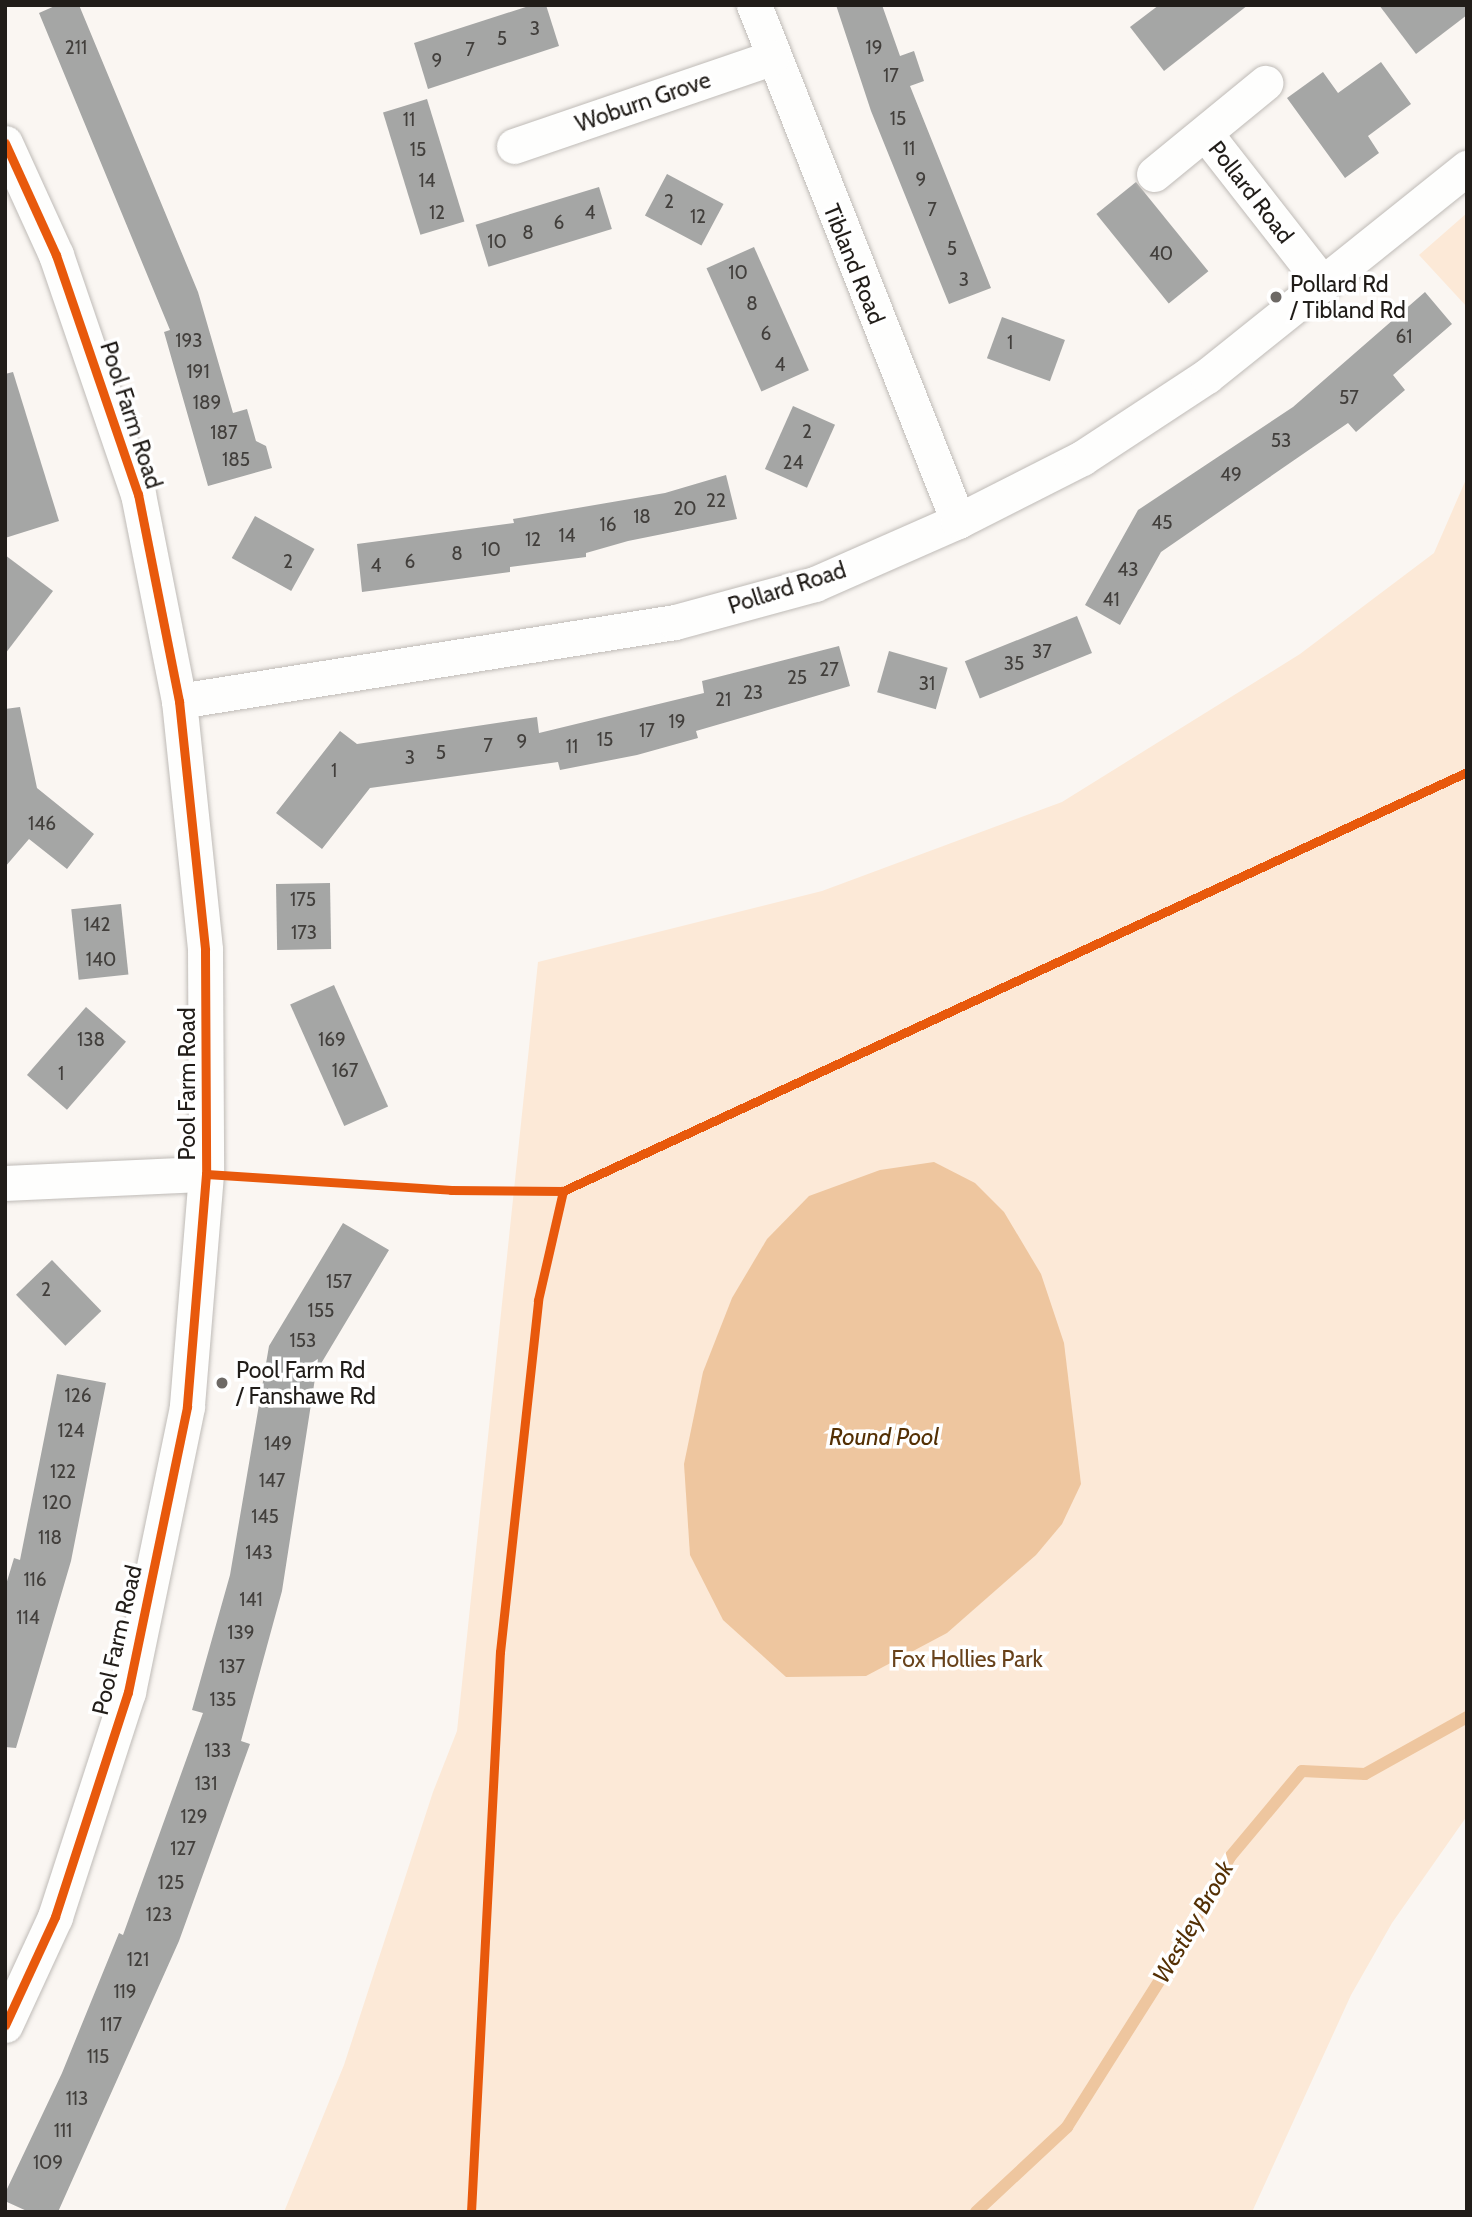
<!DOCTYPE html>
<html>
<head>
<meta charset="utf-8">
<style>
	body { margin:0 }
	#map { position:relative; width:1472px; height:2217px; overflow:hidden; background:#faf6f2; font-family:Cabin,sans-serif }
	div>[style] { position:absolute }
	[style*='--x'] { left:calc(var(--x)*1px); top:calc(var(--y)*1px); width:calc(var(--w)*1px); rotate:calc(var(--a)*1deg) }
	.green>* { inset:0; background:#fce9d7 }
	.water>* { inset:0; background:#eec69f }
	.stream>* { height:12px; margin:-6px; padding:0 6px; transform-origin:6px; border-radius:6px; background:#eec69f }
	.building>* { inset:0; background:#a5a6a5; transform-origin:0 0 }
	.roads { filter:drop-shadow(0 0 2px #bfbbb7) drop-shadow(0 0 2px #bfbbb7) }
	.minor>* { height:35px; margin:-17.5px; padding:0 17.5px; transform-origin:17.5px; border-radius:17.5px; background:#fefefd }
	.cycleway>* { height:9px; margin:-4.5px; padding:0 4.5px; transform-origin:4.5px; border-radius:4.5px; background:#e8590c }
	.dots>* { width:19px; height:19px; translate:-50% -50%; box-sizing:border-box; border:4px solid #fff; border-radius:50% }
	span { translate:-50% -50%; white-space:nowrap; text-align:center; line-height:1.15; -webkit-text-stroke:7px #fff; paint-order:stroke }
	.number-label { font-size:19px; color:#423f3c }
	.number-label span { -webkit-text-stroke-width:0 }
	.street-label { font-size:23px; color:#211d19 }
	.poi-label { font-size:23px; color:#211d19 }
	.left { translate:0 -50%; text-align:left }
	.park-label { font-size:23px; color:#68421b }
	.water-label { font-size:24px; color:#543004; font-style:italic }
	.frame { position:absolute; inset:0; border:7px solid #211d19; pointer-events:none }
</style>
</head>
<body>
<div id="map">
	<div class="green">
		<i style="clip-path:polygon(1467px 213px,1467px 307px,1419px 255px)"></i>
		<i style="clip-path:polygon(1467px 477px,1467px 1816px,1392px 1923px,1351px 1995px,1252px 2212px,284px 2212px,344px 2065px,433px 1792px,457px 1731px,538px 962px,822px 891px,1062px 802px,1300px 654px,1434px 553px)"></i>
	</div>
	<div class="water">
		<i style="clip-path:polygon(934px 1162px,975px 1183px,1004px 1212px,1041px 1274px,1064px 1343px,1081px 1484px,1062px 1524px,1036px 1555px,947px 1633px,866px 1676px,786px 1677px,723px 1620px,690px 1555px,684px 1464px,703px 1372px,732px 1298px,767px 1239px,809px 1196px,880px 1170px)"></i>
	</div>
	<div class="stream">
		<i style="--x:976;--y:2212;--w:125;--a:-43"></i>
		<i style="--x:1067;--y:2127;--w:200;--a:-57.7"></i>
		<i style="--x:1174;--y:1958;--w:115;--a:-61"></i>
		<i style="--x:1230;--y:1857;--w:112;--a:-50.1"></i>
		<i style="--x:1302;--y:1771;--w:63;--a:2.7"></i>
		<i style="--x:1365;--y:1774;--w:117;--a:-29.2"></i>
	</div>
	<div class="building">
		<i style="clip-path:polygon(57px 5px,79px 5px,198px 292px,233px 413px,247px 409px,256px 441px,266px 446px,272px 468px,208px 486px,164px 332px,170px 330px,39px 13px)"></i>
		<i style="clip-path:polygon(532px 5px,546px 5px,559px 46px,428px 89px,414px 43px)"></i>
		<i style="clip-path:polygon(836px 5px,882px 5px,900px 56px,914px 51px,924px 81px,910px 86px,991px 288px,949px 304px,871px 111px)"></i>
		<i style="clip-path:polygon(1159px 5px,1248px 5px,1164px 71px,1130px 27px)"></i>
		<i style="clip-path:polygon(1379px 5px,1467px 5px,1467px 15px,1416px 54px)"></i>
		<i style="clip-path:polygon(1381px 62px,1411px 104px,1368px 136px,1379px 153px,1345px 178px,1287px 98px,1323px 72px,1338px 93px)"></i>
		<i style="left:427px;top:99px;width:128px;height:46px;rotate:73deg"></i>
		<i style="left:667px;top:174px;width:64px;height:47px;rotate:28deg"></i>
		<i style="left:1136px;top:182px;width:115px;height:51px;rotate:51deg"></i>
		<i style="left:599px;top:187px;width:44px;height:129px;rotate:73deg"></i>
		<i style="left:754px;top:247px;width:135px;height:52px;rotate:66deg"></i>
		<i style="clip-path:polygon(1425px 292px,1452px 324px,1393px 375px,1405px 390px,1356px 432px,1348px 423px,1161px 552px,1120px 625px,1085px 605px,1138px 510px,1293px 407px)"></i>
		<i style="left:1002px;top:317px;width:67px;height:44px;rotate:20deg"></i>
		<i style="clip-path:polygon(13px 372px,59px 521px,5px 538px,5px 374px)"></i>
		<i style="left:793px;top:406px;width:46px;height:69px;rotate:24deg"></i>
		<i style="clip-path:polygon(726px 475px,737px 519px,628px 541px,586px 553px,586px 557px,510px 567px,510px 572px,362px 592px,357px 544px,514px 523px,513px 519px,665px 493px)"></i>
		<i style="left:255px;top:516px;width:68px;height:48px;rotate:29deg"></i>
		<i style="clip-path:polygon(5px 555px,53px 591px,5px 654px)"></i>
		<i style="left:1077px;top:616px;width:40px;height:121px;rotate:68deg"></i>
		<i style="clip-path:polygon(839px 646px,850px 686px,696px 731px,698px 738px,637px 755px,560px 770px,558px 762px,370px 788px,322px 849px,276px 813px,340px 731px,357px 744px,537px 717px,539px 733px,704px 693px,702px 681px)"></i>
		<i style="left:889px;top:651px;width:61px;height:43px;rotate:16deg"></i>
		<i style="clip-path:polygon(20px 707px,37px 788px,94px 834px,67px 869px,29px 839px,5px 867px,5px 709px)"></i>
		<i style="left:330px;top:883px;width:66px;height:54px;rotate:89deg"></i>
		<i style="left:121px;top:904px;width:71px;height:50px;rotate:84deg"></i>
		<i style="left:334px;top:985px;width:133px;height:48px;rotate:66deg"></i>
		<i style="left:86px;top:1007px;width:53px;height:90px;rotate:41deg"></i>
		<i style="clip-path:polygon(343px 1223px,389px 1250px,316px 1372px,282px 1591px,241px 1741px,250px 1744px,179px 1941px,58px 2212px,29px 2212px,7px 2202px,7px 2189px,62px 2073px,119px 1933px,123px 1935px,203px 1713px,192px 1710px,230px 1575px,269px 1346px)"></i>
		<i style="left:52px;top:1260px;width:71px;height:50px;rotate:46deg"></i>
		<i style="clip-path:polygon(57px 1374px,106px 1383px,71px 1561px,16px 1748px,5px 1747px,5px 1588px,14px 1558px,20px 1560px)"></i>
	</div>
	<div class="roads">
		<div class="minor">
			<i style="--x:754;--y:5;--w:555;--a:68.43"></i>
			<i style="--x:1205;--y:133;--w:192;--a:52"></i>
			<i style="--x:5;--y:143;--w:123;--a:65.5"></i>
			<i style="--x:56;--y:255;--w:253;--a:71.1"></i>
			<i style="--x:138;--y:494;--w:211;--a:78.8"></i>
			<i style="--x:179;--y:701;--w:250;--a:84"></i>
			<i style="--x:205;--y:950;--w:224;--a:89.7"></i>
			<i style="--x:206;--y:1174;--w:234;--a:94.7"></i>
			<i style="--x:187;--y:1407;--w:291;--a:101.7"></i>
			<i style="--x:128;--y:1692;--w:237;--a:108"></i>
			<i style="--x:55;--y:1917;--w:119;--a:114.8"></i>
			<i style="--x:514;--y:146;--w:272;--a:-18.9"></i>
			<i style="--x:1154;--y:174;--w:144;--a:-39.3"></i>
			<i style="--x:179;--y:701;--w:502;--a:-9.05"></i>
			<i style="--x:675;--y:622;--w:145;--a:-15.2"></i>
			<i style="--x:815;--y:584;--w:156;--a:-23.8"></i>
			<i style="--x:958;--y:521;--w:139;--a:-26.9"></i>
			<i style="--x:1082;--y:458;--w:149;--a:-33.3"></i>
			<i style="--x:1207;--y:376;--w:333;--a:-38.7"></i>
			<i style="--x:5;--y:1183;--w:201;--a:-2.6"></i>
		</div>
	</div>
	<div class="cycleway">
		<i style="--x:5;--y:143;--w:123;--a:65.5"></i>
		<i style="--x:56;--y:255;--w:253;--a:71.1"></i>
		<i style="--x:138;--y:494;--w:211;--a:78.8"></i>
		<i style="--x:179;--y:701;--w:250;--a:84"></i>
		<i style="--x:205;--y:950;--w:224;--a:89.7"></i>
		<i style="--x:206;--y:1174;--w:234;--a:94.7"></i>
		<i style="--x:187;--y:1407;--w:291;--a:101.7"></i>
		<i style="--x:128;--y:1692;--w:237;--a:108"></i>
		<i style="--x:55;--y:1917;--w:119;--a:114.8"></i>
		<i style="--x:206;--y:1174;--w:246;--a:3.7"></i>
		<i style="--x:451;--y:1190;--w:112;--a:0.5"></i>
		<i style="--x:563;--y:1191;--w:996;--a:-24.87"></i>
		<i style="--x:471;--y:2212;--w:561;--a:-87.04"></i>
		<i style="--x:500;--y:1652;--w:354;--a:-83.8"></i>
		<i style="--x:538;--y:1300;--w:112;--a:-77.1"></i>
	</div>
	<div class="dots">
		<i style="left:1276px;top:297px;background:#6d6965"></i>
		<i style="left:222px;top:1383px;background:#6d6965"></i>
	</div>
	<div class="number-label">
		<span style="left:535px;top:29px">3</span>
		<span style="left:502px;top:39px">5</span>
		<span style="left:76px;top:48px">211</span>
		<span style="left:874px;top:48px">19</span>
		<span style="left:470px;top:50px">7</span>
		<span style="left:437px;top:61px">9</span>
		<span style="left:891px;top:76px">17</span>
		<span style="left:898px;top:119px">15</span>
		<span style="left:409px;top:120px">11</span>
		<span style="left:909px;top:149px">11</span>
		<span style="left:418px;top:150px">15</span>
		<span style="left:921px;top:180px">9</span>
		<span style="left:427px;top:181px">14</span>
		<span style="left:669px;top:202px">2</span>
		<span style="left:932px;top:210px">7</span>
		<span style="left:437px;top:213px">12</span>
		<span style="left:590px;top:213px">4</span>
		<span style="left:698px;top:217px">12</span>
		<span style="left:559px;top:223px">6</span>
		<span style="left:528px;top:233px">8</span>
		<span style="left:497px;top:242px">10</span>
		<span style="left:952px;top:249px">5</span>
		<span style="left:1161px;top:254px">40</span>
		<span style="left:738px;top:273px">10</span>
		<span style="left:964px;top:280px">3</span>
		<span style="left:752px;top:304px">8</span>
		<span style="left:766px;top:334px">6</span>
		<span style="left:1404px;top:337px">61</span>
		<span style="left:189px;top:341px">193</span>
		<span style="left:1010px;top:343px">1</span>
		<span style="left:780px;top:365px">4</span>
		<span style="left:198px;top:372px">191</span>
		<span style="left:1349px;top:398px">57</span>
		<span style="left:207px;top:403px">189</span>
		<span style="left:807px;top:432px">2</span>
		<span style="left:224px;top:433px">187</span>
		<span style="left:1281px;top:441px">53</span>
		<span style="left:236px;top:460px">185</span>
		<span style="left:793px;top:463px">24</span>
		<span style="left:1231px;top:475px">49</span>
		<span style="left:716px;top:501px">22</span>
		<span style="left:685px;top:509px">20</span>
		<span style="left:642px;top:517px">18</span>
		<span style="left:1162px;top:523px">45</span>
		<span style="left:608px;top:525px">16</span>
		<span style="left:567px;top:536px">14</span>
		<span style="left:533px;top:540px">12</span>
		<span style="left:491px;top:550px">10</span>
		<span style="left:457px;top:554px">8</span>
		<span style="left:288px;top:562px">2</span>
		<span style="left:410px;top:562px">6</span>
		<span style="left:376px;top:566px">4</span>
		<span style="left:1128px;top:570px">43</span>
		<span style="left:1111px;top:600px">41</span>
		<span style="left:1042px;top:652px">37</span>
		<span style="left:1014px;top:664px">35</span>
		<span style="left:829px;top:670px">27</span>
		<span style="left:797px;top:678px">25</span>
		<span style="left:927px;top:684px">31</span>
		<span style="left:753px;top:693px">23</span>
		<span style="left:723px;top:700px">21</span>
		<span style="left:677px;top:722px">19</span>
		<span style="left:647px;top:731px">17</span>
		<span style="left:605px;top:740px">15</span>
		<span style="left:522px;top:742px">9</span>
		<span style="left:488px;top:746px">7</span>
		<span style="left:572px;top:747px">11</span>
		<span style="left:441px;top:753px">5</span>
		<span style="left:410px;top:758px">3</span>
		<span style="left:334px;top:771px">1</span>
		<span style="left:42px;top:824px">146</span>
		<span style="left:303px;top:900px">175</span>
		<span style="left:97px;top:925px">142</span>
		<span style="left:304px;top:933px">173</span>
		<span style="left:101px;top:960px">140</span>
		<span style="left:91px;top:1040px">138</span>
		<span style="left:332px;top:1040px">169</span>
		<span style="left:345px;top:1071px">167</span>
		<span style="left:61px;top:1074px">1</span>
		<span style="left:339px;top:1282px">157</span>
		<span style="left:46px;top:1290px">2</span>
		<span style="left:321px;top:1311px">155</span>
		<span style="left:303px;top:1341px">153</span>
		<span style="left:78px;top:1396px">126</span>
		<span style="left:71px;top:1431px">124</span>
		<span style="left:278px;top:1444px">149</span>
		<span style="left:63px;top:1472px">122</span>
		<span style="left:272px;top:1481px">147</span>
		<span style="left:57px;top:1503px">120</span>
		<span style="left:265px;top:1517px">145</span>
		<span style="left:50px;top:1538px">118</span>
		<span style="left:259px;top:1553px">143</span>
		<span style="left:35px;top:1580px">116</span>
		<span style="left:251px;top:1600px">141</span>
		<span style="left:28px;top:1618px">114</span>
		<span style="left:241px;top:1633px">139</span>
		<span style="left:232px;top:1667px">137</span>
		<span style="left:223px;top:1700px">135</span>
		<span style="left:218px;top:1751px">133</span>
		<span style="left:206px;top:1784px">131</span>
		<span style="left:194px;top:1817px">129</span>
		<span style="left:183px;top:1849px">127</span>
		<span style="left:171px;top:1883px">125</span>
		<span style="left:159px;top:1915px">123</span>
		<span style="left:138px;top:1960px">121</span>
		<span style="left:125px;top:1992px">119</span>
		<span style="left:111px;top:2025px">117</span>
		<span style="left:98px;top:2057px">115</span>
		<span style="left:77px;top:2099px">113</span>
		<span style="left:63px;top:2131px">111</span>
		<span style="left:48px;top:2163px">109</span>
	</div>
	<div class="street-label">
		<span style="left:643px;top:102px;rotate:-19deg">Woburn Grove</span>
		<span style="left:1251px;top:192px;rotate:52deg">Pollard Road</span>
		<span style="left:854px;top:264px;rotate:68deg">Tibland Road</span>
		<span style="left:131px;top:415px;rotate:72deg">Pool Farm Road</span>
		<span style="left:787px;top:588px;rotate:-18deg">Pollard Road</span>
		<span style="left:187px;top:1084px;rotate:-90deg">Pool Farm Road</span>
		<span style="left:117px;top:1640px;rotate:-77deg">Pool Farm Road</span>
	</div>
	<div class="poi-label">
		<span class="left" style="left:1290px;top:297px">Pollard Rd<br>/ Tibland Rd</span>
		<span class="left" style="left:236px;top:1383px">Pool Farm Rd<br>/ Fanshawe Rd</span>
	</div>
	<div class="park-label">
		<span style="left:967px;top:1659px">Fox Hollies Park</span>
	</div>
	<div class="water-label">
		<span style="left:884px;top:1437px">Round Pool</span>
		<span style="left:1193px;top:1922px;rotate:-60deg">Westley Brook</span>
	</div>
	<div class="frame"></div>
</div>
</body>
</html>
